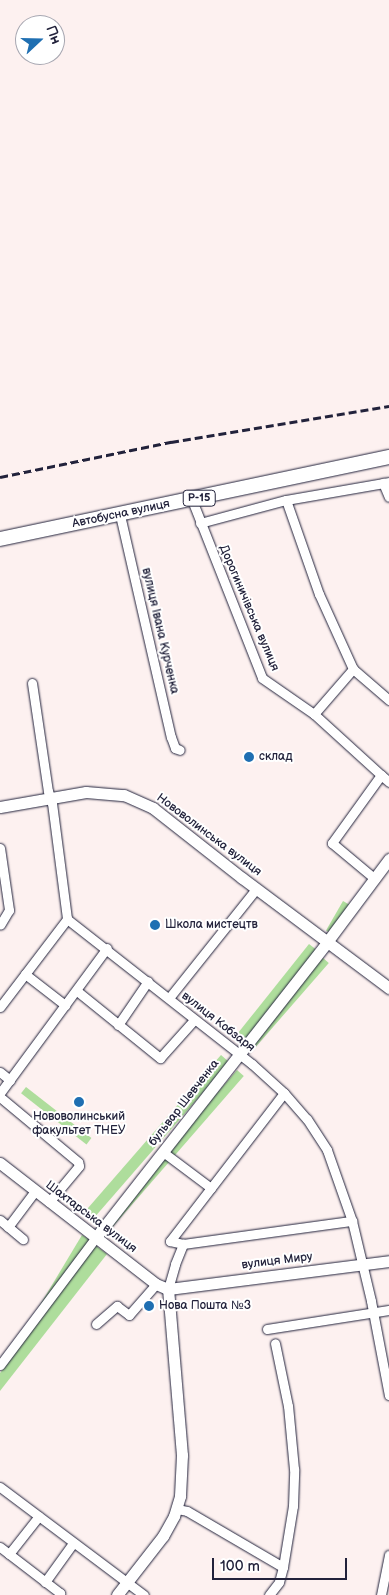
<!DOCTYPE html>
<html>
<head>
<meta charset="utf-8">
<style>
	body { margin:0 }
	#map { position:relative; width:389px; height:1595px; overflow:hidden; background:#fdf1f0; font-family:"Balsamiq Sans",sans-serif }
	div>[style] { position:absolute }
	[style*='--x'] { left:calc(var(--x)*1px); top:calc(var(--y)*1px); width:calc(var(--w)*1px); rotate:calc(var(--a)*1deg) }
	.green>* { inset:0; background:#aedd9c; transform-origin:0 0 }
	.roads { filter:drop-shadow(0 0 1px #22223b) drop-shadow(0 0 1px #22223b) }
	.street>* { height:9px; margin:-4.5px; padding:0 4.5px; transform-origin:4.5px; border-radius:4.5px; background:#fff }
	.secondary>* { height:11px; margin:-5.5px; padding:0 5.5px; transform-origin:5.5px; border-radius:5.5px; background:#fff }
	.primary>* { height:14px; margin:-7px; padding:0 7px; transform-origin:7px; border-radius:7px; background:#fff }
	.rail>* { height:2.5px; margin-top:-1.25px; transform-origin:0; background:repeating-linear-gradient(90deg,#22223b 0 8px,transparent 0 12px) }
	.dots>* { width:14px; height:14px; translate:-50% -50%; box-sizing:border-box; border:2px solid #fff; border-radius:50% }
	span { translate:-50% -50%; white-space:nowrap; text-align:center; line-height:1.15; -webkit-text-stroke:4px #fff; paint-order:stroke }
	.shield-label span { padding:1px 4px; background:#fff; border:1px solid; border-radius:4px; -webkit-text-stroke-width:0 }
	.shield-label { font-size:11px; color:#22223b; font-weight:700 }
	.street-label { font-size:12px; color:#22223b }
	.poi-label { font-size:12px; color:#22223b }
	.left { translate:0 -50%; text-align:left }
	.north { position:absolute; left:15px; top:15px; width:50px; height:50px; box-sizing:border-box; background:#fff; border:1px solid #a7a7b1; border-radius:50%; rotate:69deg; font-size:14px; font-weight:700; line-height:20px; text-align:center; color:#22223b }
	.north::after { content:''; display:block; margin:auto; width:18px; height:22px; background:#1f6fb2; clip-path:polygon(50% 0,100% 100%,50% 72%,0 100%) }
	.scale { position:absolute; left:212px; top:1558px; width:135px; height:22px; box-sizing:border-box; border:2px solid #22223b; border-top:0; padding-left:6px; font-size:15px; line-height:18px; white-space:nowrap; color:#22223b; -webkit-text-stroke:4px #fff; paint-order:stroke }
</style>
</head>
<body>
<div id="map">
	<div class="green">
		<i style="left:343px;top:901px;width:8px;height:34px;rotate:30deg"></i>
		<i style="clip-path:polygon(309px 944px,318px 951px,241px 1044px,234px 1038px)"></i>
		<i style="left:322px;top:957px;width:9px;height:118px;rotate:41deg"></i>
		<i style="left:221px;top:1055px;width:11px;height:208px;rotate:41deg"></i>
		<i style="left:237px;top:1070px;width:9px;height:207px;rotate:41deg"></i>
		<i style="left:26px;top:1087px;width:83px;height:8px;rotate:38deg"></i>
		<i style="left:82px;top:1235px;width:12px;height:135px;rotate:31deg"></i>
		<i style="clip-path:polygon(95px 1245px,107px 1254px,0 1391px,0 1373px)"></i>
	</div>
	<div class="roads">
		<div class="street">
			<i style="--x:383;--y:483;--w:15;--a:67"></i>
			<i style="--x:192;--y:500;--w:191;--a:68.5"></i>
			<i style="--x:262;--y:678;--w:63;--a:34.7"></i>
			<i style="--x:314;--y:714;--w:91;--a:42.3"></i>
			<i style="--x:381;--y:775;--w:84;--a:125.8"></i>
			<i style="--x:332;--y:843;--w:56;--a:39.9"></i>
			<i style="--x:286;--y:500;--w:100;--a:70.7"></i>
			<i style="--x:319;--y:594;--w:82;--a:65.6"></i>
			<i style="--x:353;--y:669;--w:48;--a:40.7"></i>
			<i style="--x:120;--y:515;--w:228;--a:77.1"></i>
			<i style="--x:171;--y:737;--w:12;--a:70"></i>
			<i style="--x:175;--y:748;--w:5;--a:22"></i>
			<i style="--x:200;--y:523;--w:89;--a:-15"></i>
			<i style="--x:286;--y:500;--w:105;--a:-9.9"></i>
			<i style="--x:32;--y:683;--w:109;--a:81.6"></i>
			<i style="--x:48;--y:791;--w:13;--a:72"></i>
			<i style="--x:52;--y:803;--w:117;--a:82.6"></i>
			<i style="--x:67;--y:919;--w:235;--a:38.1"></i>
			<i style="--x:252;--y:1064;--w:43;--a:42.2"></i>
			<i style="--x:284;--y:1093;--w:35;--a:49"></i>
			<i style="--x:307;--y:1119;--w:37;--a:57"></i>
			<i style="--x:327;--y:1150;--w:75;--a:70.6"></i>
			<i style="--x:352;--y:1221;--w:82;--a:76.6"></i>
			<i style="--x:371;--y:1301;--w:96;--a:79.2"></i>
			<i style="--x:314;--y:714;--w:60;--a:-49.1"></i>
			<i style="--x:381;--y:775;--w:11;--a:41"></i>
			<i style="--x:0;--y:848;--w:63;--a:81.7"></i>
			<i style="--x:9;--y:910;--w:17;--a:121"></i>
			<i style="--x:25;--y:974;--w:51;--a:37.8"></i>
			<i style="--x:77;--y:991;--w:107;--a:38.9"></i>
			<i style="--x:160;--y:1058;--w:51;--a:-48.2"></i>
			<i style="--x:169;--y:998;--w:139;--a:-51.4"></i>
			<i style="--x:0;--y:1007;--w:111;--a:-52.7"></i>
			<i style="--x:118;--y:1025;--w:53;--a:-55.7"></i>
			<i style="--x:0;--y:1072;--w:13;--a:39"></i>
			<i style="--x:0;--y:1093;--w:180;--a:-53.6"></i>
			<i style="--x:284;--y:1093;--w:187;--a:127.6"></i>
			<i style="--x:170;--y:1241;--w:13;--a:13"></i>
			<i style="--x:183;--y:1244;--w:171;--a:-7.8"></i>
			<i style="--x:0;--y:1097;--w:102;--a:39.8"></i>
			<i style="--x:78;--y:1162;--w:4;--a:76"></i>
			<i style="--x:79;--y:1166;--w:47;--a:129.8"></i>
			<i style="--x:163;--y:1152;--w:60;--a:36.9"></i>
			<i style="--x:0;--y:1220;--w:30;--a:40"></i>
			<i style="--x:8;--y:1227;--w:45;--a:-53.1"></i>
			<i style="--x:168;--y:1289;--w:26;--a:-74"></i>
			<i style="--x:175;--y:1264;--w:22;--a:-68"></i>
			<i style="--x:96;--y:1324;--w:28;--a:-41"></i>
			<i style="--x:117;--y:1306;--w:15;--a:37"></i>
			<i style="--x:129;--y:1315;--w:41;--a:-48.9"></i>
			<i style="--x:267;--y:1329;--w:123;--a:-8.9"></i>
			<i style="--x:0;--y:1365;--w:160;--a:-53.1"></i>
			<i style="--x:0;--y:1487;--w:180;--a:36.9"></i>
			<i style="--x:177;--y:1509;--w:10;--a:11"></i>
			<i style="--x:187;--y:1511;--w:111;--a:30.3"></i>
			<i style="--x:0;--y:1547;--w:76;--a:37.5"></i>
			<i style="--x:60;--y:1593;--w:2;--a:117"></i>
			<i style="--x:9;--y:1554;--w:48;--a:-51.7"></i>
			<i style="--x:45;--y:1582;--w:48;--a:-54.3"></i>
			<i style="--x:269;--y:1595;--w:16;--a:-52"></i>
			<i style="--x:279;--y:1582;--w:16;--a:-75"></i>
			<i style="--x:283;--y:1567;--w:62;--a:-80.7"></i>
			<i style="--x:293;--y:1506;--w:37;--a:-88"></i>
			<i style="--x:294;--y:1469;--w:63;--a:-95.4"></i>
			<i style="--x:288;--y:1406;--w:64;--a:-101.7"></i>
			<i style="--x:381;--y:1595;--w:41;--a:-78.7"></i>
		</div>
		<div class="secondary">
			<i style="--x:0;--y:807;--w:87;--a:-9.9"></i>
			<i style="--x:86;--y:792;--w:38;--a:5"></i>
			<i style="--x:124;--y:795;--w:32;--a:24"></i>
			<i style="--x:153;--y:808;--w:113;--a:38.2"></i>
			<i style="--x:242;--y:878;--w:184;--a:36.8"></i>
			<i style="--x:0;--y:1163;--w:197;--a:37.8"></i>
			<i style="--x:156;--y:1284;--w:13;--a:23"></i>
			<i style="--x:168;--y:1289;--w:223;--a:-7.2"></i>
			<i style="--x:96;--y:1237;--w:375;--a:-51.9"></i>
			<i style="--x:327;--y:942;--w:104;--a:-53.2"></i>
			<i style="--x:117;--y:1595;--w:75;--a:-52.1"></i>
			<i style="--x:163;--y:1536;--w:23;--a:-61"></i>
			<i style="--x:174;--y:1516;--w:21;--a:-73"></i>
			<i style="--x:180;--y:1496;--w:41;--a:-87.2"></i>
			<i style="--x:182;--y:1455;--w:167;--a:-94.8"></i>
		</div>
		<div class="primary">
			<i style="--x:0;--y:539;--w:398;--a:-11.9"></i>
		</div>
	</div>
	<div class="rail">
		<i style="--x:0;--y:477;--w:175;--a:-11.6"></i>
		<i style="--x:171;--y:442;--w:221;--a:-9.4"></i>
	</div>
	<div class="dots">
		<i style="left:249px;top:757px;background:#1f6fb2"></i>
		<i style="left:155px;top:925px;background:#1f6fb2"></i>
		<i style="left:79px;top:1102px;background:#1f6fb2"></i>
		<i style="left:149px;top:1306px;background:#1f6fb2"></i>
	</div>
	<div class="shield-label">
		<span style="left:199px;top:498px">Р-15</span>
	</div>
	<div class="street-label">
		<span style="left:121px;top:514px;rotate:-12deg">Автобусна вулиця</span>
		<span style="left:249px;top:608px;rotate:67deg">Дорогиничівська вулиця</span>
		<span style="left:160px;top:631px;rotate:77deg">вулиця Івана Курченка</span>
		<span style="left:209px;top:835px;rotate:37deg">Нововолинська вулиця</span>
		<span style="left:218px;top:1022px;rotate:38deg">вулиця Кобзаря</span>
		<span style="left:184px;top:1103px;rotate:-52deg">бульвар Шевченка</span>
		<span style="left:91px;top:1217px;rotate:37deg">Шахтарська вулиця</span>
		<span style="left:277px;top:1261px;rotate:-7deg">вулиця Миру</span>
	</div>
	<div class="poi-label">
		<span class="left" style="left:259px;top:757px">склад</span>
		<span class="left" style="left:165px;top:925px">Школа мистецтв</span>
		<span style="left:79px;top:1124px">Нововолинський<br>факультет ТНЕУ</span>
		<span class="left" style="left:159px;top:1306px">Нова Пошта №3</span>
	</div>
	<div class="north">Пн</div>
	<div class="scale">100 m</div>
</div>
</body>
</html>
